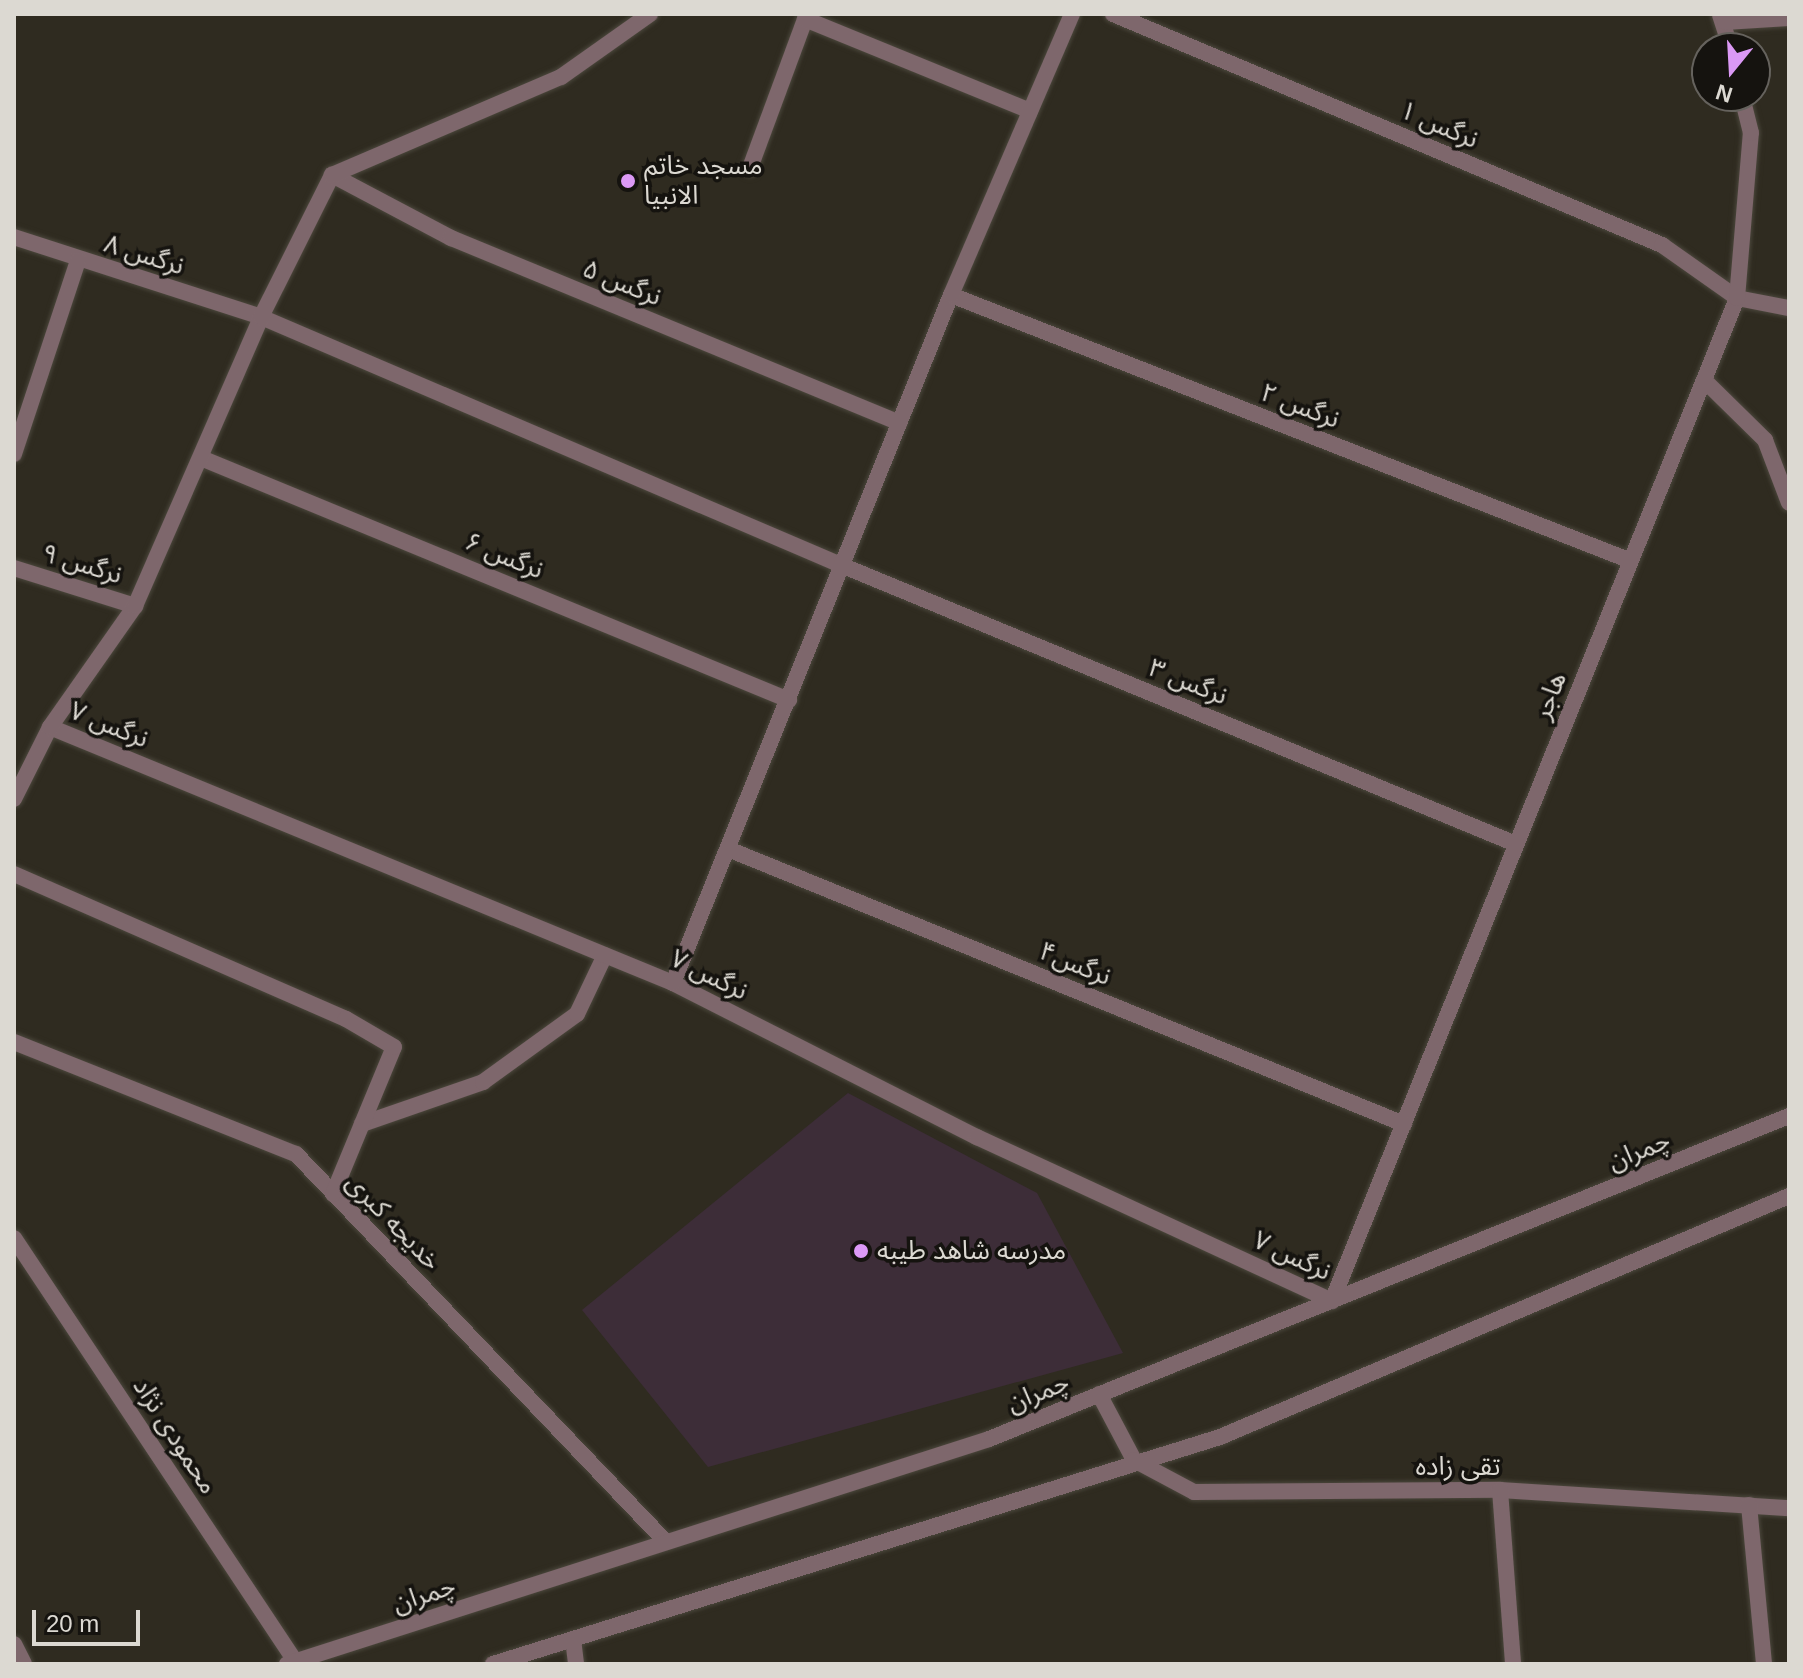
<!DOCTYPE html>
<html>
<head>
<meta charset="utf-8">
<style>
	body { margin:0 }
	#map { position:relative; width:1803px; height:1678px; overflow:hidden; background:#2f2b20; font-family:Arial,"Noto Sans Arabic",sans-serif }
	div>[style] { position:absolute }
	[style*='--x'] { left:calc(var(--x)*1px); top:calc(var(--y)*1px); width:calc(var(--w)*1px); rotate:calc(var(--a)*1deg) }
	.education>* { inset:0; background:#3d2d38 }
	.roads { filter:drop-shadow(0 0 2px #4b473c) drop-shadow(0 0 2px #4b473c) }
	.service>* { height:16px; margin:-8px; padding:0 8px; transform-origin:8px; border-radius:8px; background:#7e676c }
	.minor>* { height:16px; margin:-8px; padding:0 8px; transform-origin:8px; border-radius:8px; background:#7e676c }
	.tertiary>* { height:16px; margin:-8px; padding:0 8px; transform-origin:8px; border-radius:8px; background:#7e676c }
	.dots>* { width:22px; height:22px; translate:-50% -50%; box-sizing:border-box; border:4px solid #15130f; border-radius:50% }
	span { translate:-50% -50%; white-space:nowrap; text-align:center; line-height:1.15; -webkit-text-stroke:7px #15130f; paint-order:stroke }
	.street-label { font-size:26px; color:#dcd9d2 }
	.poi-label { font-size:26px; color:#dcd9d2 }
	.left { translate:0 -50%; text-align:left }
	.frame { position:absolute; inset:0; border:16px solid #dcd9d2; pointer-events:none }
	.north { position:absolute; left:1691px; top:32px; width:80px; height:80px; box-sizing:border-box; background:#15130f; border:2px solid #65625d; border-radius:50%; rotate:198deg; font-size:22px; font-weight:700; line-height:32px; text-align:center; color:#dcd9d2 }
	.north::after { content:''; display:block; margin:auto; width:28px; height:36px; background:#db99f5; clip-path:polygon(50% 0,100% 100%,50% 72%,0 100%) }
	.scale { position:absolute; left:32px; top:1610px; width:108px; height:36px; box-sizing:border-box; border:4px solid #dcd9d2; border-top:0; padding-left:10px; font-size:24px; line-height:28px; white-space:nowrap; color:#dcd9d2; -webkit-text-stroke:6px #15130f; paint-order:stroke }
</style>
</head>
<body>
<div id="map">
	<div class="education">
		<i style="clip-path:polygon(848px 1093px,1037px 1193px,1123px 1353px,708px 1467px,582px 1310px)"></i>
	</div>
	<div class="roads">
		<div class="service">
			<i style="--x:750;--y:168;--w:159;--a:-69.7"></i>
			<i style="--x:805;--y:19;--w:243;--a:22.2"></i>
			<i style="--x:261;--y:317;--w:631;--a:23.15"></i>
			<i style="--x:1704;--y:380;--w:86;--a:44.5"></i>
			<i style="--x:1765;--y:440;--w:67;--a:69.1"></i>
			<i style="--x:14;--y:874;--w:362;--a:23.6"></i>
			<i style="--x:362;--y:1124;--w:128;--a:-19.1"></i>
			<i style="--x:483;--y:1082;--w:116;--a:-35.9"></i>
			<i style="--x:577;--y:1014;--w:65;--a:-64.6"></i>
		</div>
		<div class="minor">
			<i style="--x:1113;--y:14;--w:596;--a:22.82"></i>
			<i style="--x:1662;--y:245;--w:92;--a:35.2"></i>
			<i style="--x:1737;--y:298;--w:53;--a:10.9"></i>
			<i style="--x:1720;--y:15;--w:35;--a:72"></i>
			<i style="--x:1725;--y:22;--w:64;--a:-3.6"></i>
			<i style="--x:332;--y:175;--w:135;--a:27.9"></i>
			<i style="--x:451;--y:238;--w:485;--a:22.4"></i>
			<i style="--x:14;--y:237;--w:260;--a:17.9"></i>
			<i style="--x:951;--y:295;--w:730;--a:21.36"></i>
			<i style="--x:14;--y:454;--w:204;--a:-71.7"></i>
			<i style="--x:201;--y:458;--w:636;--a:22.37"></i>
			<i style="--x:841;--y:565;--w:730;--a:22.46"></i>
			<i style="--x:14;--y:568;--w:127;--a:17.4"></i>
			<i style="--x:50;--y:727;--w:674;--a:22.34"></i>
			<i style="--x:673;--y:983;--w:341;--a:26.9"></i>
			<i style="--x:977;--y:1137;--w:391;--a:24.8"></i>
			<i style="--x:1332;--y:1301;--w:1082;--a:-68.01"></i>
			<i style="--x:1737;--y:298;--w:166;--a:-85.2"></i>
			<i style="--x:1751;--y:133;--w:38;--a:-104"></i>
			<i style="--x:14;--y:799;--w:80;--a:-63.4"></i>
			<i style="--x:50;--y:727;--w:148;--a:-54.9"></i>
			<i style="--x:135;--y:606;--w:315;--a:-66.4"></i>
			<i style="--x:261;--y:317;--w:159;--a:-63.4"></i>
			<i style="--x:332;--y:175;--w:249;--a:-23.2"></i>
			<i style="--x:561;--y:77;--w:109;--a:-35.3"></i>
			<i style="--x:728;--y:849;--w:730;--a:22.14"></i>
			<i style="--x:673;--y:983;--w:742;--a:-68"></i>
			<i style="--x:951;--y:295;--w:306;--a:-66.7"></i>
			<i style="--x:14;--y:1042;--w:303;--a:21.7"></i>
			<i style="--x:296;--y:1154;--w:536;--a:46.36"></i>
			<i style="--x:333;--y:1194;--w:159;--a:-67.5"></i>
			<i style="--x:394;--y:1047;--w:56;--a:-149.7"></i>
			<i style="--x:14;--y:1238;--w:508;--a:56.4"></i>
			<i style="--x:1099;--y:1394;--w:75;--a:62.1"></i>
			<i style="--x:1134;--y:1460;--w:68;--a:28.1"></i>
			<i style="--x:1194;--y:1492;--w:306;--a:-0.4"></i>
			<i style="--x:1500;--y:1490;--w:290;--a:3.6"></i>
			<i style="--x:1500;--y:1490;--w:174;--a:85.7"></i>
			<i style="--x:1749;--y:1505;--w:160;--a:84.6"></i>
			<i style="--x:573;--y:1639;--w:25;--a:83"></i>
			<i style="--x:14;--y:1644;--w:22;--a:63"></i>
		</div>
		<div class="tertiary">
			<i style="--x:287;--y:1664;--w:737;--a:-17.77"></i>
			<i style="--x:989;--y:1439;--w:863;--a:-21.99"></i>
			<i style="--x:493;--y:1664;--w:762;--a:-17.34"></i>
			<i style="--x:1220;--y:1437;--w:618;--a:-22.96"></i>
		</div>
	</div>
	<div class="dots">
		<i style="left:628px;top:181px;background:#db99f5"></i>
		<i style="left:861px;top:1251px;background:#db99f5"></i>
	</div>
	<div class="street-label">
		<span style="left:1439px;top:125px;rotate:23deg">نرگس ۱</span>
		<span style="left:144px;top:255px;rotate:17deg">نرگس ۸</span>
		<span style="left:622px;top:283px;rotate:22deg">نرگس ۵</span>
		<span style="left:1300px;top:406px;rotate:21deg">نرگس ۲</span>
		<span style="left:504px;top:556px;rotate:22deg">نرگس ۶</span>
		<span style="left:82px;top:564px;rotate:17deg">نرگس ۹</span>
		<span style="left:1188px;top:682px;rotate:22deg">نرگس ۳</span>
		<span style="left:1550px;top:696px;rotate:-68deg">هاجر</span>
		<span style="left:109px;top:725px;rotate:22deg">نرگس ۷</span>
		<span style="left:1075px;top:964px;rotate:22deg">نرگس۴</span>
		<span style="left:709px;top:975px;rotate:26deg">نرگس ۷</span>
		<span style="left:1639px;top:1151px;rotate:-22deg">چمران</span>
		<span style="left:393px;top:1222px;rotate:46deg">خدیجه کبری</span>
		<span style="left:1292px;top:1256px;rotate:25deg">نرگس ۷</span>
		<span style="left:1038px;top:1393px;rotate:-22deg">چمران</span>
		<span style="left:175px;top:1436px;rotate:57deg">محمودی نژاد</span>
		<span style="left:1458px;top:1467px">تقی زاده</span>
		<span style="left:424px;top:1595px;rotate:-18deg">چمران</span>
	</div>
	<div class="poi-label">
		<span class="left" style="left:644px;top:181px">مسجد خاتم<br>الانبیا</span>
		<span class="left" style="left:877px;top:1251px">مدرسه شاهد طیبه</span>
	</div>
	<div class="frame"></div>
	<div class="north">N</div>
	<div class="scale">20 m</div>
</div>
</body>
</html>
